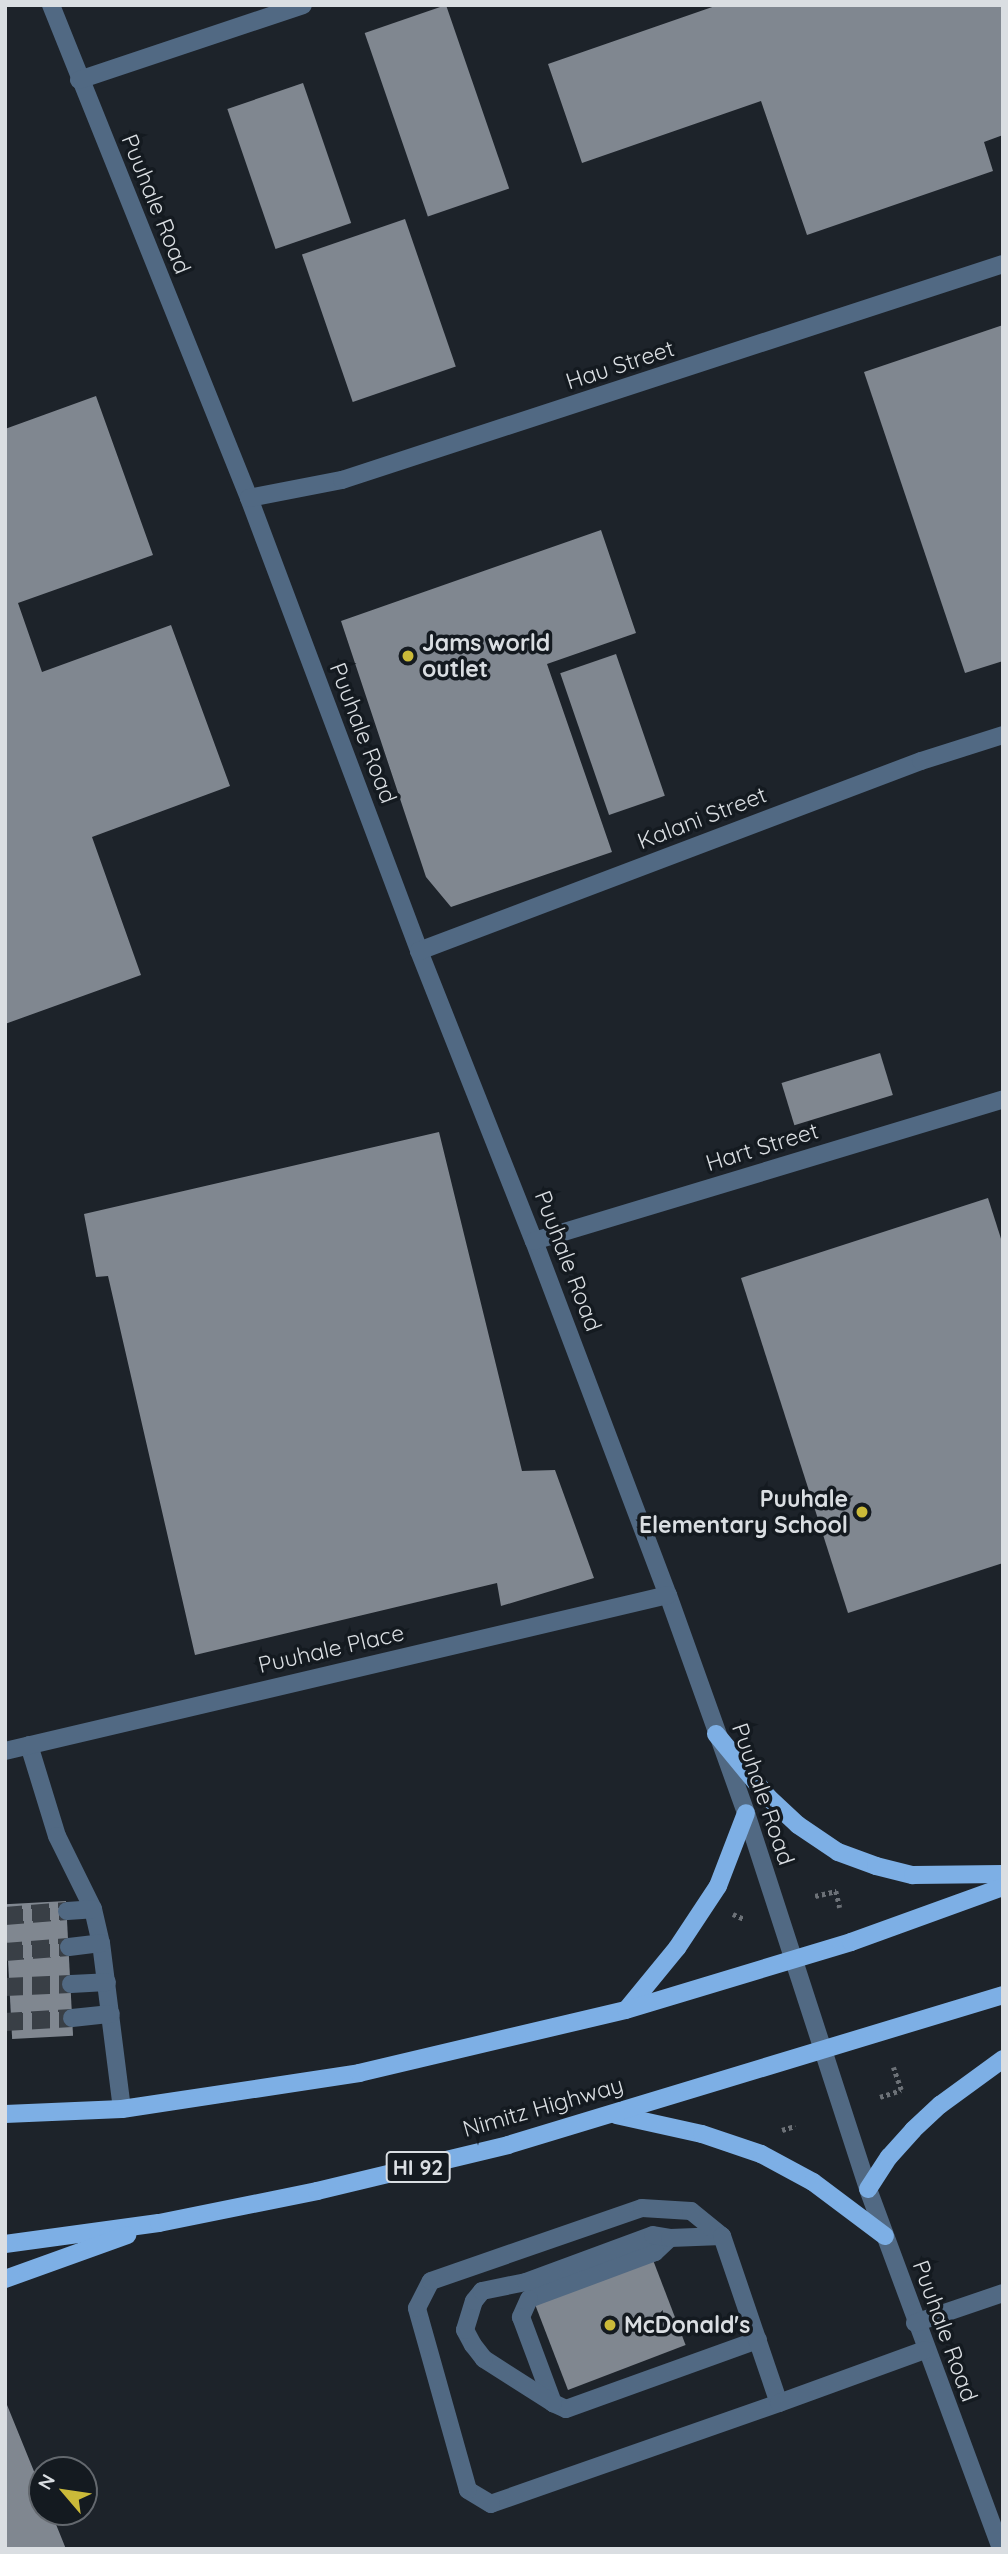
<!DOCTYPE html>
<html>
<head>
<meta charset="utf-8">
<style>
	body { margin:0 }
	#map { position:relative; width:1008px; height:2554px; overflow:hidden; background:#1d232a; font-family:Quicksand,sans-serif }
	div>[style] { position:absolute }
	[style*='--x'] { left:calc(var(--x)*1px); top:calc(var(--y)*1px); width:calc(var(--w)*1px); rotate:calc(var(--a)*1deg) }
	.building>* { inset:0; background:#808790; transform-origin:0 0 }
	.minor-tunnel>* { height:18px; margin-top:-9px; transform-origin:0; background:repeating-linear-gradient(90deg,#393f46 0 18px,transparent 0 27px) }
	.path>* { height:4.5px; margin-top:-2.25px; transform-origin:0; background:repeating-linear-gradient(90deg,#6c7177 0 3.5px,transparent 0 7px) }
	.minor>* { height:18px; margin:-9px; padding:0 9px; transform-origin:9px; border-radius:9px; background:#516983 }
	.major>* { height:18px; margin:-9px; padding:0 9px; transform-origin:9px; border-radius:9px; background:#7dafe5 }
	.dots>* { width:19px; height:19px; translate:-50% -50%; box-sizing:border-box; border:4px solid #141a20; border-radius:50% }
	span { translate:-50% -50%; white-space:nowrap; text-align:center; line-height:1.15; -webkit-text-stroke:7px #141a20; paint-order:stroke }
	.shield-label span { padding:2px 5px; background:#141a20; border:2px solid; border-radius:5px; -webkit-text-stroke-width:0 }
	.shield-label { font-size:21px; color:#dadee2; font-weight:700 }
	.street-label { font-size:23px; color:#dadee2 }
	.poi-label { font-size:23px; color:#dadee2; font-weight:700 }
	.left { translate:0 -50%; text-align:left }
	.right { translate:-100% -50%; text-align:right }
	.frame { position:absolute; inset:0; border:7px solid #dadee2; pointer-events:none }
	.north { position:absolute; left:28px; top:2456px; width:70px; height:70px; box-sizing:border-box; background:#141a20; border:2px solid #63686e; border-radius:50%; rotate:299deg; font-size:19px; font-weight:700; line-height:28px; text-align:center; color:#dadee2 }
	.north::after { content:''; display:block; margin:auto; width:24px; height:32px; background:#cbba39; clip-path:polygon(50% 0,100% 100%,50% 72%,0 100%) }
</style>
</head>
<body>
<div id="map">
	<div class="building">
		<i style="left:446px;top:5px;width:194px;height:86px;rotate:71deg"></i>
		<i style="clip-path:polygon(718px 5px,1003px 5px,1003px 135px,984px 142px,993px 171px,807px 235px,761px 101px,582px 163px,548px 64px)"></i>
		<i style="left:303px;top:83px;width:148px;height:80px;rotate:71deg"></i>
		<i style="left:405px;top:219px;width:156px;height:109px;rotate:71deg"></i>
		<i style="clip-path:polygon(1003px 325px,1003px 661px,965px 673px,864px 372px)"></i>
		<i style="clip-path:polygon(96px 396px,153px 555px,18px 603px,42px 672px,171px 625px,230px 786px,92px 837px,141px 975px,5px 1024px,5px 429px)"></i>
		<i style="clip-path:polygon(601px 530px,636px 633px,547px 664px,612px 852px,451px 907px,426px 877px,341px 621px)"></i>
		<i style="left:616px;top:654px;width:150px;height:59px;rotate:71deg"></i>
		<i style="left:880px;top:1053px;width:44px;height:103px;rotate:73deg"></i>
		<i style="clip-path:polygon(439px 1132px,522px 1471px,555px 1470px,594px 1578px,501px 1606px,497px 1583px,195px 1655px,108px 1276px,96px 1277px,84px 1214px)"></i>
		<i style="clip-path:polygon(988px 1198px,1003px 1245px,1003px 1563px,848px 1613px,741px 1278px)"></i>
		<i style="left:66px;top:1901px;width:135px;height:61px;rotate:87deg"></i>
		<i style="left:653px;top:2260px;width:91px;height:126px;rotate:69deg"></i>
		<i style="clip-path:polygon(5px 2400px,42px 2491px,42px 2512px,51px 2512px,66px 2549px,5px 2549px)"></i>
	</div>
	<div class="minor-tunnel">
		<i style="--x:5;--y:1916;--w:62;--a:-4.6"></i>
		<i style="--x:5;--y:1952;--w:64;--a:-4.5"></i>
		<i style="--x:5;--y:1987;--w:66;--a:-2.6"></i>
		<i style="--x:5;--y:2022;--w:67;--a:-3.4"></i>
	</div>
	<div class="path">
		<i style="--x:815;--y:1896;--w:22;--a:-13"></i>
		<i style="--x:836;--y:1891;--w:17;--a:77"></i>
		<i style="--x:733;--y:1914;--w:12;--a:24"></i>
		<i style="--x:880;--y:2097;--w:22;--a:-18"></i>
		<i style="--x:901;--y:2090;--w:24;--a:-109"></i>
		<i style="--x:782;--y:2130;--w:14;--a:-17"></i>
	</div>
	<div class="minor">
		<i style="--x:51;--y:5;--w:531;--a:68.12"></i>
		<i style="--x:249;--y:498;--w:484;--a:69.4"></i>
		<i style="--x:419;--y:951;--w:312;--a:68.4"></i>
		<i style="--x:534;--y:1241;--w:379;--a:69.3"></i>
		<i style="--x:668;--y:1595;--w:232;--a:70.3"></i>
		<i style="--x:746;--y:1813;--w:395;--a:72"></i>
		<i style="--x:868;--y:2189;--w:384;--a:69.7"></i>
		<i style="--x:79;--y:80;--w:236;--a:-18.5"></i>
		<i style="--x:249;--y:498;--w:95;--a:-11"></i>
		<i style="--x:342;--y:480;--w:695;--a:-18.1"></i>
		<i style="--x:419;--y:951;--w:537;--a:-20.73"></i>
		<i style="--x:921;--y:761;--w:86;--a:-17.6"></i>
		<i style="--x:534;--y:1241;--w:490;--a:-16.8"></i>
		<i style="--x:29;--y:1745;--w:95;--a:72.9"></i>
		<i style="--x:57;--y:1836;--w:81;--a:63.7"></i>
		<i style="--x:93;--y:1909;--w:35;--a:77"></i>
		<i style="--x:101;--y:1943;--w:167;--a:82.8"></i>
		<i style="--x:5;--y:1751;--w:681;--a:-13.24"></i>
		<i style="--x:67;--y:1911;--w:26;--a:-4"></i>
		<i style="--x:69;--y:1947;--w:32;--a:-7"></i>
		<i style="--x:71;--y:1984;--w:36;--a:-3"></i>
		<i style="--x:72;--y:2018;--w:39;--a:-6"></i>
		<i style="--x:670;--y:2238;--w:21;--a:137"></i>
		<i style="--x:655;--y:2252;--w:134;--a:159.5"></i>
		<i style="--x:529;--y:2299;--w:20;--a:114"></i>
		<i style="--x:521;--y:2317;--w:92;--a:69.6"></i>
		<i style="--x:553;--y:2403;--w:14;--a:25"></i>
		<i style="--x:566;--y:2409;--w:204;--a:-19.8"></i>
		<i style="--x:915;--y:2323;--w:93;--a:-18.8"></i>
		<i style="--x:553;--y:2403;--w:82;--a:-147.5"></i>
		<i style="--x:484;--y:2359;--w:18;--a:-128"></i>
		<i style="--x:473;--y:2345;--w:17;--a:-118"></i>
		<i style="--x:465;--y:2330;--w:30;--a:-73"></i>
		<i style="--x:474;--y:2301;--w:13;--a:-51"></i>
		<i style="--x:482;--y:2291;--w:45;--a:-11.6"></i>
		<i style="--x:526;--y:2282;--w:135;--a:-20.3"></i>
		<i style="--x:653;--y:2235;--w:17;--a:10"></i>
		<i style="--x:670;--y:2238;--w:52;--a:-2.2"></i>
		<i style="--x:779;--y:2403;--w:305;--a:160.7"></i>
		<i style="--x:491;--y:2504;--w:27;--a:-149"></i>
		<i style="--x:468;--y:2490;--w:189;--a:-105.7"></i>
		<i style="--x:417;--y:2308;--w:30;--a:-63"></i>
		<i style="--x:431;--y:2281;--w:223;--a:-19.1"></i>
		<i style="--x:642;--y:2208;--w:49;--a:3.5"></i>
		<i style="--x:691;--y:2211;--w:40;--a:39"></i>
		<i style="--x:722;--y:2236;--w:176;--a:71.2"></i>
		<i style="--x:779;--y:2403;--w:155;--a:-20"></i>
	</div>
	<div class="major">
		<i style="--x:716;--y:1734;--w:82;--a:50.5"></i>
		<i style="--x:768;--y:1797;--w:41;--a:43"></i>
		<i style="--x:798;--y:1825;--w:48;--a:34"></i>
		<i style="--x:838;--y:1852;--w:40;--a:20.2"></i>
		<i style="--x:876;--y:1866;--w:38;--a:14"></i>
		<i style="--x:913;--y:1875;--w:90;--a:-0.6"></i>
		<i style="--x:627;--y:2009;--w:79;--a:-50.7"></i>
		<i style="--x:677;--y:1948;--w:74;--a:-56.5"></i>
		<i style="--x:718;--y:1886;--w:78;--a:-69"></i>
		<i style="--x:5;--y:2114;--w:117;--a:-2.4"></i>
		<i style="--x:122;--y:2109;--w:240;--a:-8.6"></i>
		<i style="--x:359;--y:2073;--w:274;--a:-13.3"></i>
		<i style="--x:626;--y:2010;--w:235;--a:-16.8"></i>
		<i style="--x:851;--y:1942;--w:162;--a:-19.9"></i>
		<i style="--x:616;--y:2115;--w:88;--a:12.5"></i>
		<i style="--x:702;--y:2134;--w:62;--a:18.7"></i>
		<i style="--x:761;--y:2154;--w:59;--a:28.3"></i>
		<i style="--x:813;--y:2182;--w:90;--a:36.9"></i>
		<i style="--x:868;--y:2189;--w:38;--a:-57"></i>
		<i style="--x:889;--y:2157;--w:36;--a:-48"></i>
		<i style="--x:913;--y:2130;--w:37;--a:-43"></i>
		<i style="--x:940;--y:2105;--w:78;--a:-36.1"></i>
		<i style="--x:5;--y:2244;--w:155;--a:-7.8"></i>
		<i style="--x:159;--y:2223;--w:161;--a:-11.4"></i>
		<i style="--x:317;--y:2191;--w:196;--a:-13.5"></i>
		<i style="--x:508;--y:2145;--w:517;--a:-16.86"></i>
		<i style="--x:5;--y:2279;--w:130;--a:-19.8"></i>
	</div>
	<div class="dots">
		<i style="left:408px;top:656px;background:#cbba39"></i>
		<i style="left:862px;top:1512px;background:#cbba39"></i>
		<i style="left:610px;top:2325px;background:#cbba39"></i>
	</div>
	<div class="shield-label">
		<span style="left:418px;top:2167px">HI 92</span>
	</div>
	<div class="street-label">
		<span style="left:156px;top:204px;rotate:68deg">Puuhale Road</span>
		<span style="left:620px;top:365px;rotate:-18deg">Hau Street</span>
		<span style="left:363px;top:733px;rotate:69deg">Puuhale Road</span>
		<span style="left:702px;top:818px;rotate:-21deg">Kalani Street</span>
		<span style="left:762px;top:1147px;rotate:-17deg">Hart Street</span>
		<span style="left:568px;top:1261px;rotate:69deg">Puuhale Road</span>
		<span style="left:331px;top:1649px;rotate:-13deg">Puuhale Place</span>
		<span style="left:763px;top:1794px;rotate:71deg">Puuhale Road</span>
		<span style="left:543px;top:2107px;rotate:-16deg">Nimitz Highway</span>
		<span style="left:945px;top:2331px;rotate:70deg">Puuhale Road</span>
	</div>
	<div class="poi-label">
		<span class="left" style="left:422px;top:656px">Jams world<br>outlet</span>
		<span class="right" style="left:848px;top:1512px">Puuhale<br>Elementary School</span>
		<span class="left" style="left:624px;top:2325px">McDonald's</span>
	</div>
	<div class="frame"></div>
	<div class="north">N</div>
</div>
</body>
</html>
